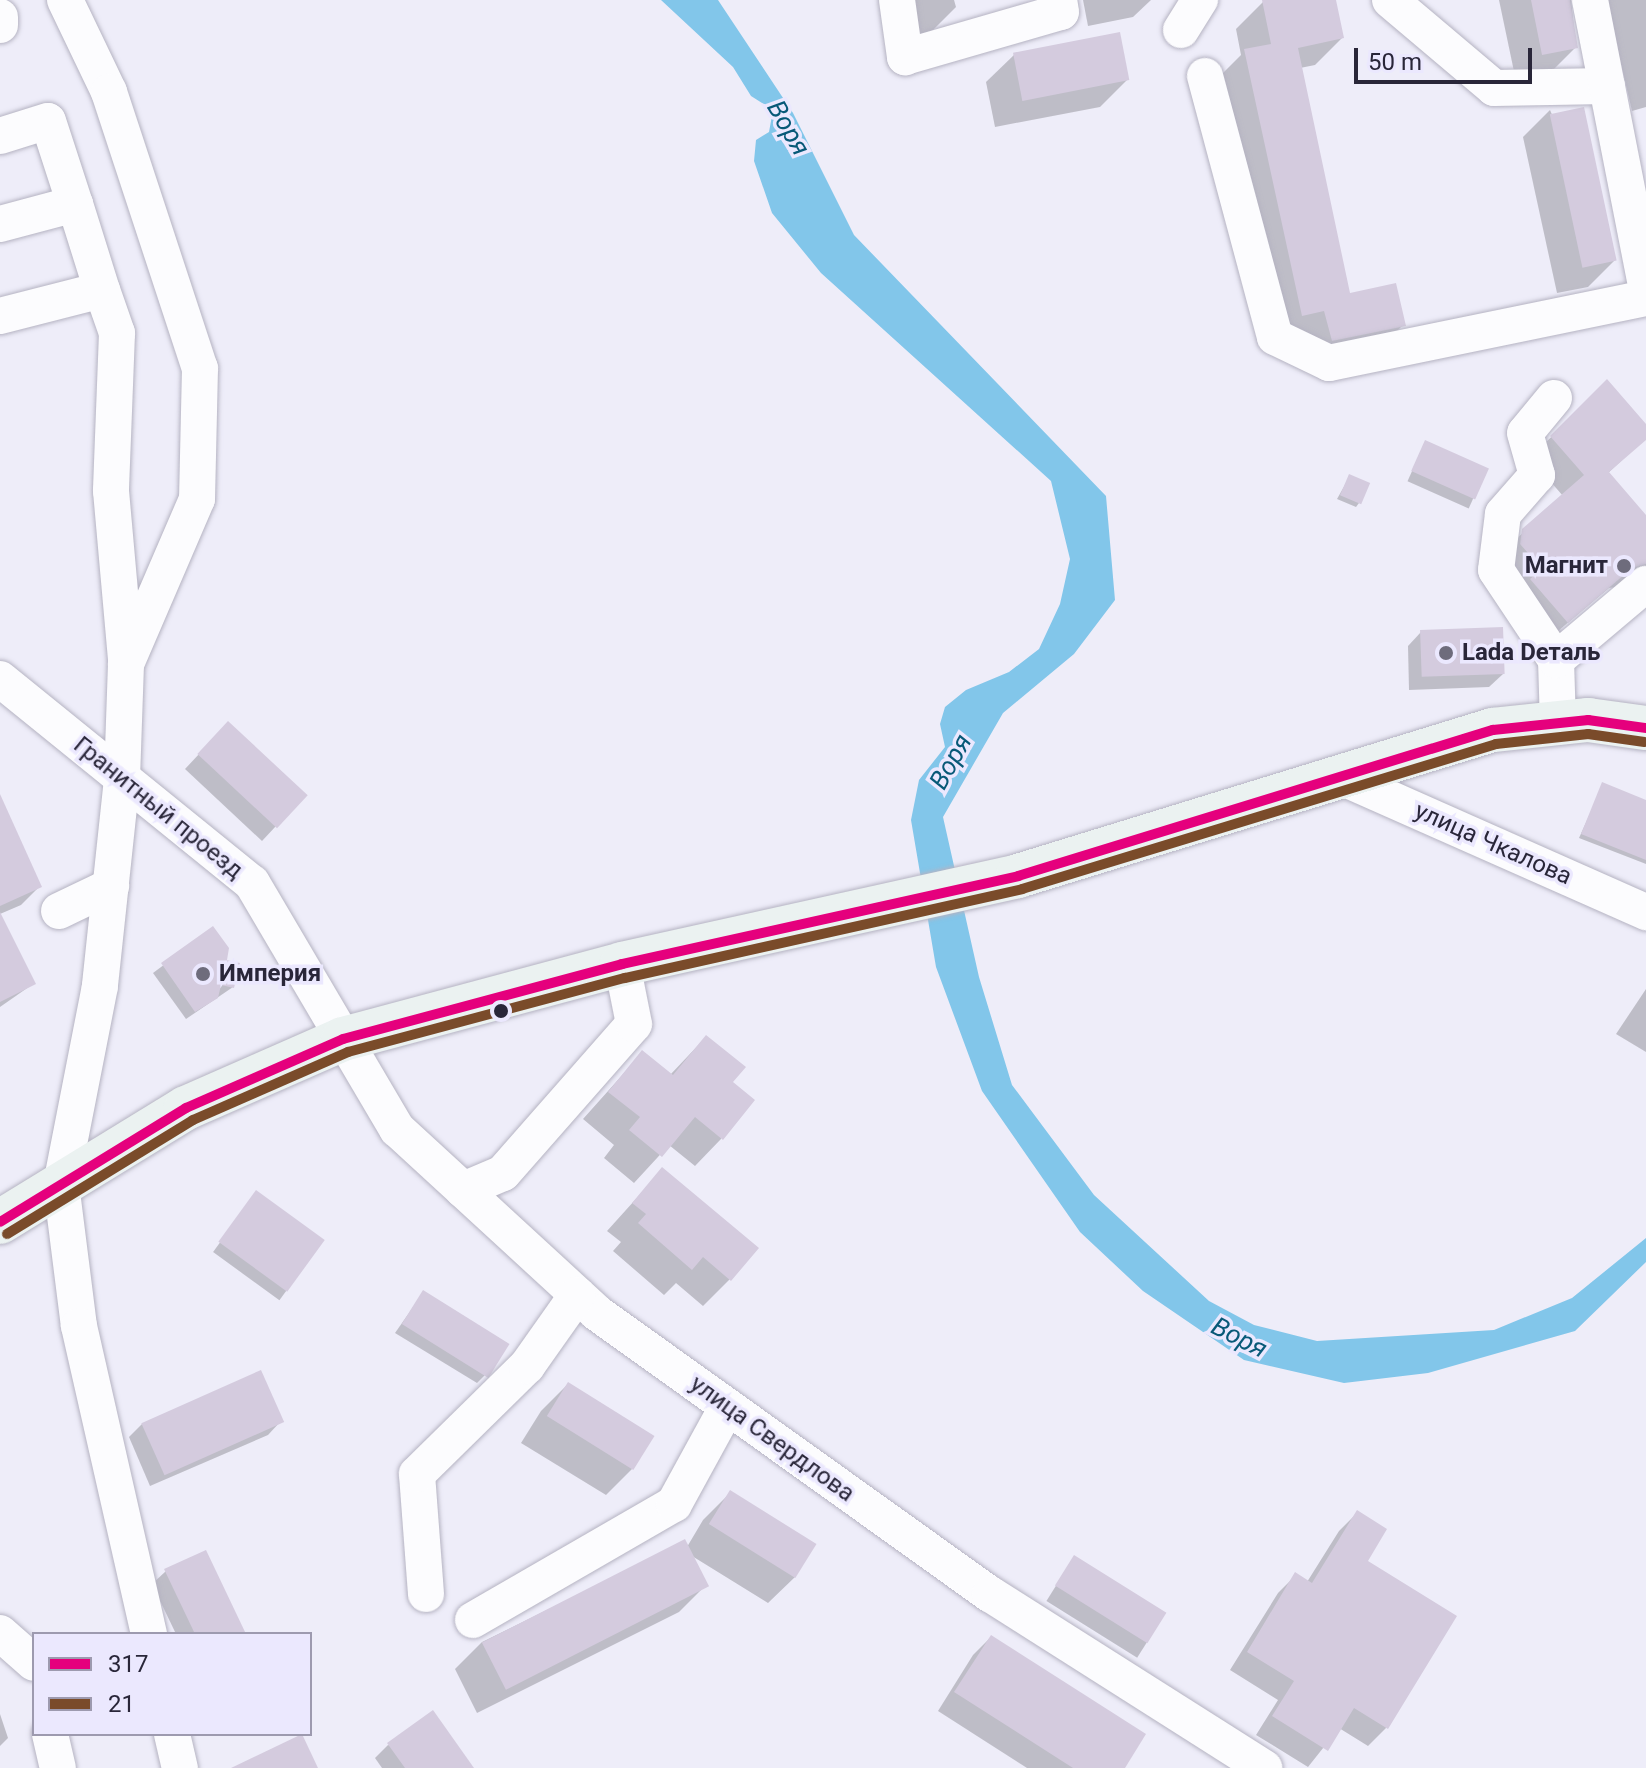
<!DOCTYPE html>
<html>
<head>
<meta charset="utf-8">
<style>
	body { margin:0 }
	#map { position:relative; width:1646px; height:1768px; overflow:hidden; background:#eeedf9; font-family:Roboto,sans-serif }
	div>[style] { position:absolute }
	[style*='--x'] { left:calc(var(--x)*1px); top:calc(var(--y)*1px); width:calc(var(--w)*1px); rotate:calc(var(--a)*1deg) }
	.water>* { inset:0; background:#82c6ea }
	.shadow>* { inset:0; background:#0003; transform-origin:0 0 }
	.building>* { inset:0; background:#d4cbde; transform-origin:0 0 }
	.roads { filter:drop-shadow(0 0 2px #b5b3c2) drop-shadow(0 0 2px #b5b3c2) }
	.minor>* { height:36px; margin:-18px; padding:0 18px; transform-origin:18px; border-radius:18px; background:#fcfcfe }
	.major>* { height:44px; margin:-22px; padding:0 22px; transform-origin:22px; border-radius:22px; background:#ebf2f1 }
	.bus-1>* { height:10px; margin:-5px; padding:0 5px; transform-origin:5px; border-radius:5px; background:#e5007d }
	.bus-2>* { height:10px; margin:-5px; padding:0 5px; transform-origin:5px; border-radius:5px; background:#7a4b2a }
	.dots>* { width:22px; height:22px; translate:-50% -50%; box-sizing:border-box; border:4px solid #ebe8fe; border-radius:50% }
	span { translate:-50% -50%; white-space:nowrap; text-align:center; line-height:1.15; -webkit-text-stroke:7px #ebe8fe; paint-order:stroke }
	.poi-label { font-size:24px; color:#292639; font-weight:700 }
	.right { translate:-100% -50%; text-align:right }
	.left { translate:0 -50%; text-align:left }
	.street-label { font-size:24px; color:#292639 }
	.water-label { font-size:26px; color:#085978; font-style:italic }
	.legend { position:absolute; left:32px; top:1632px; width:280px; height:104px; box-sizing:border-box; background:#ebe8fe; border:2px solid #9d9aaf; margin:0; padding:10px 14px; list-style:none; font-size:24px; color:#292639 }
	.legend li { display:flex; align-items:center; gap:16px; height:40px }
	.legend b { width:40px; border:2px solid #9d9aaf }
	.scale { position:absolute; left:1354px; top:48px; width:178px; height:36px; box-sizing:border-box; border:4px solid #292639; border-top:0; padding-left:10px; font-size:24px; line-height:28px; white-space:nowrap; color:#292639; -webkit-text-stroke:6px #ebe8fe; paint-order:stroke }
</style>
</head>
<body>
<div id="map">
	<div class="water">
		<i style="clip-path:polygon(661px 0,718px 0,793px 113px,854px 235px,1106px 496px,1115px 600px,1074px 654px,1003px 713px,943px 817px,979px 977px,1012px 1085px,1094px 1195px,1209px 1301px,1254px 1325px,1317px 1341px,1494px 1330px,1572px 1298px,1646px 1238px,1646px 1262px,1575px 1331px,1428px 1373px,1344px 1383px,1244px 1360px,1143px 1291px,1080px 1232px,982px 1091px,936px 967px,911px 820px,919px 780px,945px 747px,940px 724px,945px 707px,966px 690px,1009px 672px,1039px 649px,1060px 604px,1070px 559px,1051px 481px,821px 273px,772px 213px,754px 161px,756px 140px,769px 132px,773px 110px,751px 96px,733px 67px)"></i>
	</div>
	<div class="shadow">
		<i style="clip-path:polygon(885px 0,954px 0,956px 7px,929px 34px,894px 42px)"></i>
		<i style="clip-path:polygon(1083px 0,1151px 0,1133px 17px,1088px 26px)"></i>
		<i style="clip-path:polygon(1334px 0,1342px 38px,1315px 65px,1300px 68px,1349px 295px,1403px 325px,1376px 352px,1275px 342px,1218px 78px,1241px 55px,1236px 29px,1263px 2px)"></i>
		<i style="clip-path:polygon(1499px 0,1571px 0,1576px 47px,1549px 74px,1516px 81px)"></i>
		<i style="clip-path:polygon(1606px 0,1646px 0,1646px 107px,1632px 111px)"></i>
		<i style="clip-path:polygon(1014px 55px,1127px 80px,1100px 107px,995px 127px,986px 82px)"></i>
		<i style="clip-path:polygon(1550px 110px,1615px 260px,1588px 287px,1557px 293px,1523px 137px)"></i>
		<i style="clip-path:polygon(1607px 382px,1646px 427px,1646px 438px,1607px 474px,1646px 518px,1646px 573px,1631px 585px,1609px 588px,1545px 642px,1502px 552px,1563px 496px,1530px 458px)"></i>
		<i style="left:1425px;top:442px;width:67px;height:43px;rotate:24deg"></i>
		<i style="clip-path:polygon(1350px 476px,1359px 503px,1356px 507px,1337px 499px)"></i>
		<i style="clip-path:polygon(1421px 632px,1503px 674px,1489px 687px,1409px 690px,1408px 646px)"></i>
		<i style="clip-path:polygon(215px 737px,305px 795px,262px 841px,185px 769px)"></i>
		<i style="clip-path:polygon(1603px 785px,1646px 802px,1646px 864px,1579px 838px)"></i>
		<i style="clip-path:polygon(0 799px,39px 887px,21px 905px,0 914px)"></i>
		<i style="clip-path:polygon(212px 929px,233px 987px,186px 1019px,153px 973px)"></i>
		<i style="clip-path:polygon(0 941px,33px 984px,0 1007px)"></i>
		<i style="clip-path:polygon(1646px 989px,1646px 1052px,1616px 1034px)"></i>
		<i style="clip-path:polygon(706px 1037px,730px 1083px,721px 1139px,695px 1166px,669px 1145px,634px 1183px,604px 1158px,614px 1145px,583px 1119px,642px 1053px,670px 1075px)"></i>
		<i style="clip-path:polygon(662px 1170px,730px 1279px,703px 1306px,676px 1283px,664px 1295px,613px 1251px,621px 1242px,607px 1231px)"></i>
		<i style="left:256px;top:1193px;width:82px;height:73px;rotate:36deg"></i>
		<i style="clip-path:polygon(423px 1293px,485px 1375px,477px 1383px,395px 1333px)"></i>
		<i style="clip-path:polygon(568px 1384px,633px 1468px,606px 1495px,521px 1443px,541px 1411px)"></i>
		<i style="clip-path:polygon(281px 1421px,268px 1435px,150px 1486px,129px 1437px,142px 1424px)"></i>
		<i style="clip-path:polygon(730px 1493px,795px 1577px,768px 1603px,692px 1556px,706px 1585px,679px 1612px,477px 1713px,455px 1669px,482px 1642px,685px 1542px,687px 1547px,703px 1520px)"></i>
		<i style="clip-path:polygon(1357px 1513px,1386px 1728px,1368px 1746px,1339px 1728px,1308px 1767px,1256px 1735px,1278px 1700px,1230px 1670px,1278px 1593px,1296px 1575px,1307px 1582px,1339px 1531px)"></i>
		<i style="left:1074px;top:1557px;width:107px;height:52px;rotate:32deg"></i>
		<i style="clip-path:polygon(166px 1571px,244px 1634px,176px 1634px,152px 1584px)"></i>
		<i style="clip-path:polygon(991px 1637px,1123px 1768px,1027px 1768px,938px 1711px,973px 1655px)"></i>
		<i style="clip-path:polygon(0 1714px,8px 1738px,0 1746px)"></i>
		<i style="clip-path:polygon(388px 1745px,472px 1768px,382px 1768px,375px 1758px)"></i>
	</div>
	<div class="building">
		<i style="clip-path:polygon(1262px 0,1336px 0,1344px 38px,1298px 48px,1350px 293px,1396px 283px,1406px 326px,1332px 341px,1324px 311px,1302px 316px,1244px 49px,1271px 44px)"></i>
		<i style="clip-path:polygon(1531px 0,1570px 0,1578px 48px,1542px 55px)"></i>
		<i style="left:1120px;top:32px;width:49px;height:109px;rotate:79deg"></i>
		<i style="left:1584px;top:107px;width:157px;height:35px;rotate:78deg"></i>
		<i style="clip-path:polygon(1607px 379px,1646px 424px,1646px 440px,1609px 472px,1646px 515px,1646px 564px,1632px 568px,1568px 623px,1530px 579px,1542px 569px,1520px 544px,1522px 529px,1584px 475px,1550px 436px)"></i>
		<i style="left:1425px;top:440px;width:70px;height:34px;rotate:24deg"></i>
		<i style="left:1349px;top:474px;width:23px;height:23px;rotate:23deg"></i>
		<i style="left:1503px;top:627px;width:47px;height:83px;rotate:88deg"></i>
		<i style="left:228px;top:721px;width:109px;height:45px;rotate:43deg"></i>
		<i style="clip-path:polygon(1602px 782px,1646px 800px,1646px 860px,1581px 834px)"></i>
		<i style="clip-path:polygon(0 794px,42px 887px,0 906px)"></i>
		<i style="clip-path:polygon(0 912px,36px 984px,0 1002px)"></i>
		<i style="clip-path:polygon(213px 926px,229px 948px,227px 960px,240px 963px,234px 988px,221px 985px,218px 998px,195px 1012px,161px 963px)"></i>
		<i style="clip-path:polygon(706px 1035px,746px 1067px,733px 1082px,755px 1100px,723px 1140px,695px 1117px,662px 1157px,629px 1130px,640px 1117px,608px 1092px,642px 1050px,673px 1075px)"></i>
		<i style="clip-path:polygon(662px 1167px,759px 1248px,731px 1281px,703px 1257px,692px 1270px,638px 1223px,646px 1214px,632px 1203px)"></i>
		<i style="left:256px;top:1190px;width:85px;height:64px;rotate:36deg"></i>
		<i style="left:423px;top:1290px;width:102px;height:40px;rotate:32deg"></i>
		<i style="left:261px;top:1370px;width:57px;height:131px;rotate:66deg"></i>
		<i style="left:568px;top:1382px;width:102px;height:40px;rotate:32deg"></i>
		<i style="left:730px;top:1490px;width:102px;height:40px;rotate:32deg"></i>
		<i style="clip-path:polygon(1357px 1510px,1387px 1529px,1368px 1561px,1457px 1616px,1388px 1729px,1354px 1708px,1328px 1751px,1272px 1716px,1294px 1681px,1247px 1652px,1295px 1572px,1312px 1583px)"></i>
		<i style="left:685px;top:1539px;width:53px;height:228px;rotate:63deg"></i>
		<i style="clip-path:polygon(206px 1550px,246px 1634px,195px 1634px,164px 1569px)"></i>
		<i style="left:1074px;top:1555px;width:109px;height:36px;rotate:32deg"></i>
		<i style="clip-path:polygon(991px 1635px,1146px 1734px,1125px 1768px,1073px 1768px,954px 1692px)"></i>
		<i style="clip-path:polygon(433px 1710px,474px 1768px,405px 1768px,387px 1743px)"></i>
		<i style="clip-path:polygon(302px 1734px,318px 1768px,231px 1768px)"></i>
	</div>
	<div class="roads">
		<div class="minor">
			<i style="--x:65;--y:0;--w:102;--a:64.4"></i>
			<i style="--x:109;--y:92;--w:291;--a:71.8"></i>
			<i style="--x:200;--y:368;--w:131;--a:91.3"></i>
			<i style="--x:197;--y:499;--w:180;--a:113.3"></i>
			<i style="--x:126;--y:664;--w:115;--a:92"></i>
			<i style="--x:122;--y:779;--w:208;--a:96.1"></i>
			<i style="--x:100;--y:986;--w:202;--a:101.1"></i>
			<i style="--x:61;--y:1184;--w:143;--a:82.8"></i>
			<i style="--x:79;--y:1326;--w:316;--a:77.2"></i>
			<i style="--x:897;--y:0;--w:58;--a:82"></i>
			<i style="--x:905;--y:57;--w:162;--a:-16.1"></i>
			<i style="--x:1061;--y:12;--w:12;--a:-99"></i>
			<i style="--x:1390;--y:0;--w:136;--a:40.2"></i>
			<i style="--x:1494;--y:88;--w:113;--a:-1"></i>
			<i style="--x:1590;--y:0;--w:291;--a:78.9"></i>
			<i style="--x:0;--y:17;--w:8;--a:90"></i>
			<i style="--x:1181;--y:30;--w:36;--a:-58"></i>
			<i style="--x:1205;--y:76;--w:270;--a:75"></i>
			<i style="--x:1275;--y:337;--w:60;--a:25.7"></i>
			<i style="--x:1329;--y:363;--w:324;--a:-11.6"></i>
			<i style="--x:0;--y:136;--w:50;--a:-17.4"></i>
			<i style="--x:48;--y:121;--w:87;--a:72"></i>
			<i style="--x:75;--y:204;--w:78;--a:165.1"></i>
			<i style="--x:75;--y:204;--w:90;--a:72.6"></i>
			<i style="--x:0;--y:316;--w:105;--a:-14.3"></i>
			<i style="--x:102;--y:290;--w:46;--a:70.8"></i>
			<i style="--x:117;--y:333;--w:158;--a:92.2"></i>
			<i style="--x:111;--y:491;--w:170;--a:84.9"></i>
			<i style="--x:1554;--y:398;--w:45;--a:129.6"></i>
			<i style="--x:1525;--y:433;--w:44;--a:74.1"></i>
			<i style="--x:1537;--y:475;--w:52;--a:131.1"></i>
			<i style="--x:1503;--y:514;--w:56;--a:97.1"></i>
			<i style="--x:1496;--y:570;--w:108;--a:56.3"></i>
			<i style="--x:1556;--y:660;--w:63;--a:88.2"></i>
			<i style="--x:1556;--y:660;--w:118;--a:-40.2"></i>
			<i style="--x:0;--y:679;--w:324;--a:39"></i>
			<i style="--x:252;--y:883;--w:286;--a:59.5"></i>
			<i style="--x:397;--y:1129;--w:272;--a:42.6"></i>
			<i style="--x:597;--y:1313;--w:483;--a:35.6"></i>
			<i style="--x:990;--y:1594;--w:325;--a:32.4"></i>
			<i style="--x:1341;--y:777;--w:334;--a:23.9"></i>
			<i style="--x:59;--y:911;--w:58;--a:-25.7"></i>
			<i style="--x:463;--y:1190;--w:43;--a:-23"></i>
			<i style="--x:503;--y:1173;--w:198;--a:-48.7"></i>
			<i style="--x:634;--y:1024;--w:61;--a:-101.3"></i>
			<i style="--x:426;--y:1594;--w:120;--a:-94.3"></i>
			<i style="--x:417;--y:1474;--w:154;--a:-44.5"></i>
			<i style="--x:527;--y:1366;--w:87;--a:-54.8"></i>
			<i style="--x:473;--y:1620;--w:232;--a:-30"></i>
			<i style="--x:674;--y:1504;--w:111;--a:-61.3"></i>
			<i style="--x:0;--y:1633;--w:45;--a:41.4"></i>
			<i style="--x:50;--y:1734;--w:35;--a:77"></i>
			<i style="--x:172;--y:1734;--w:35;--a:77"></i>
		</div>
		<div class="major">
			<i style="--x:0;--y:1222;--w:218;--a:-31.5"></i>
			<i style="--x:186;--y:1108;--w:171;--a:-23.7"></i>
			<i style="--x:343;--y:1039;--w:289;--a:-15"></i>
			<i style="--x:622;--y:964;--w:406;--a:-12.5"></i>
			<i style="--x:1018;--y:876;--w:497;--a:-17.1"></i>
			<i style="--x:1493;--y:730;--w:96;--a:-6"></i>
			<i style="--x:1588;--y:720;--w:59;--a:7.9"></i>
		</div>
	</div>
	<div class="bus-1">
		<i style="--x:0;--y:1222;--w:218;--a:-31.5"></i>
		<i style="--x:186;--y:1108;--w:171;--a:-23.7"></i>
		<i style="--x:343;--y:1039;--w:289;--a:-15"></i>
		<i style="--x:622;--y:964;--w:406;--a:-12.5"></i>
		<i style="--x:1018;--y:876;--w:497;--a:-17.1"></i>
		<i style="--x:1493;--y:730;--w:96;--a:-6"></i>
		<i style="--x:1588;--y:720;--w:59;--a:7.9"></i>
	</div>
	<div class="bus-2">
		<i style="--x:7;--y:1234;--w:218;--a:-31.5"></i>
		<i style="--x:193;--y:1120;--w:169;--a:-23.7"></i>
		<i style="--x:348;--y:1052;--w:287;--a:-15"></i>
		<i style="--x:625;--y:978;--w:407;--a:-12.6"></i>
		<i style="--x:1022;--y:889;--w:496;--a:-17"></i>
		<i style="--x:1496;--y:744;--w:93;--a:-6.2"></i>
		<i style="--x:1588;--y:734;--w:57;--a:8.1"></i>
	</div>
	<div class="dots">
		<i style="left:1624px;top:566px;background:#6e6c7c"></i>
		<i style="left:1446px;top:653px;background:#6e6c7c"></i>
		<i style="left:203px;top:974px;background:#6e6c7c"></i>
		<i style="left:501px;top:1011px;background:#292639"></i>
	</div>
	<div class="poi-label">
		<span class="right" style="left:1608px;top:566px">Магнит</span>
		<span class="left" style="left:1462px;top:653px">Lada Dеталь</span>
		<span class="left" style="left:219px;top:974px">Империя</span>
	</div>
	<div class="street-label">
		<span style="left:158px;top:808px;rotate:39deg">Гранитный проезд</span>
		<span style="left:1493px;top:844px;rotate:24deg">улица Чкалова</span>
		<span style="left:772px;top:1439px;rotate:36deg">улица Свердлова</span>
	</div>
	<div class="water-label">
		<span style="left:788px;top:128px;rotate:60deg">Воря</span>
		<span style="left:951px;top:762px;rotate:-61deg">Воря</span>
		<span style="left:1239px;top:1338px;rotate:27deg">Воря</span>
	</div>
	<ul class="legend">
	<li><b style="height:10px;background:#e5007d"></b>317</li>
	<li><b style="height:10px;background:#7a4b2a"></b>21</li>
	</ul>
	<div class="scale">50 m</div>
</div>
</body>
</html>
